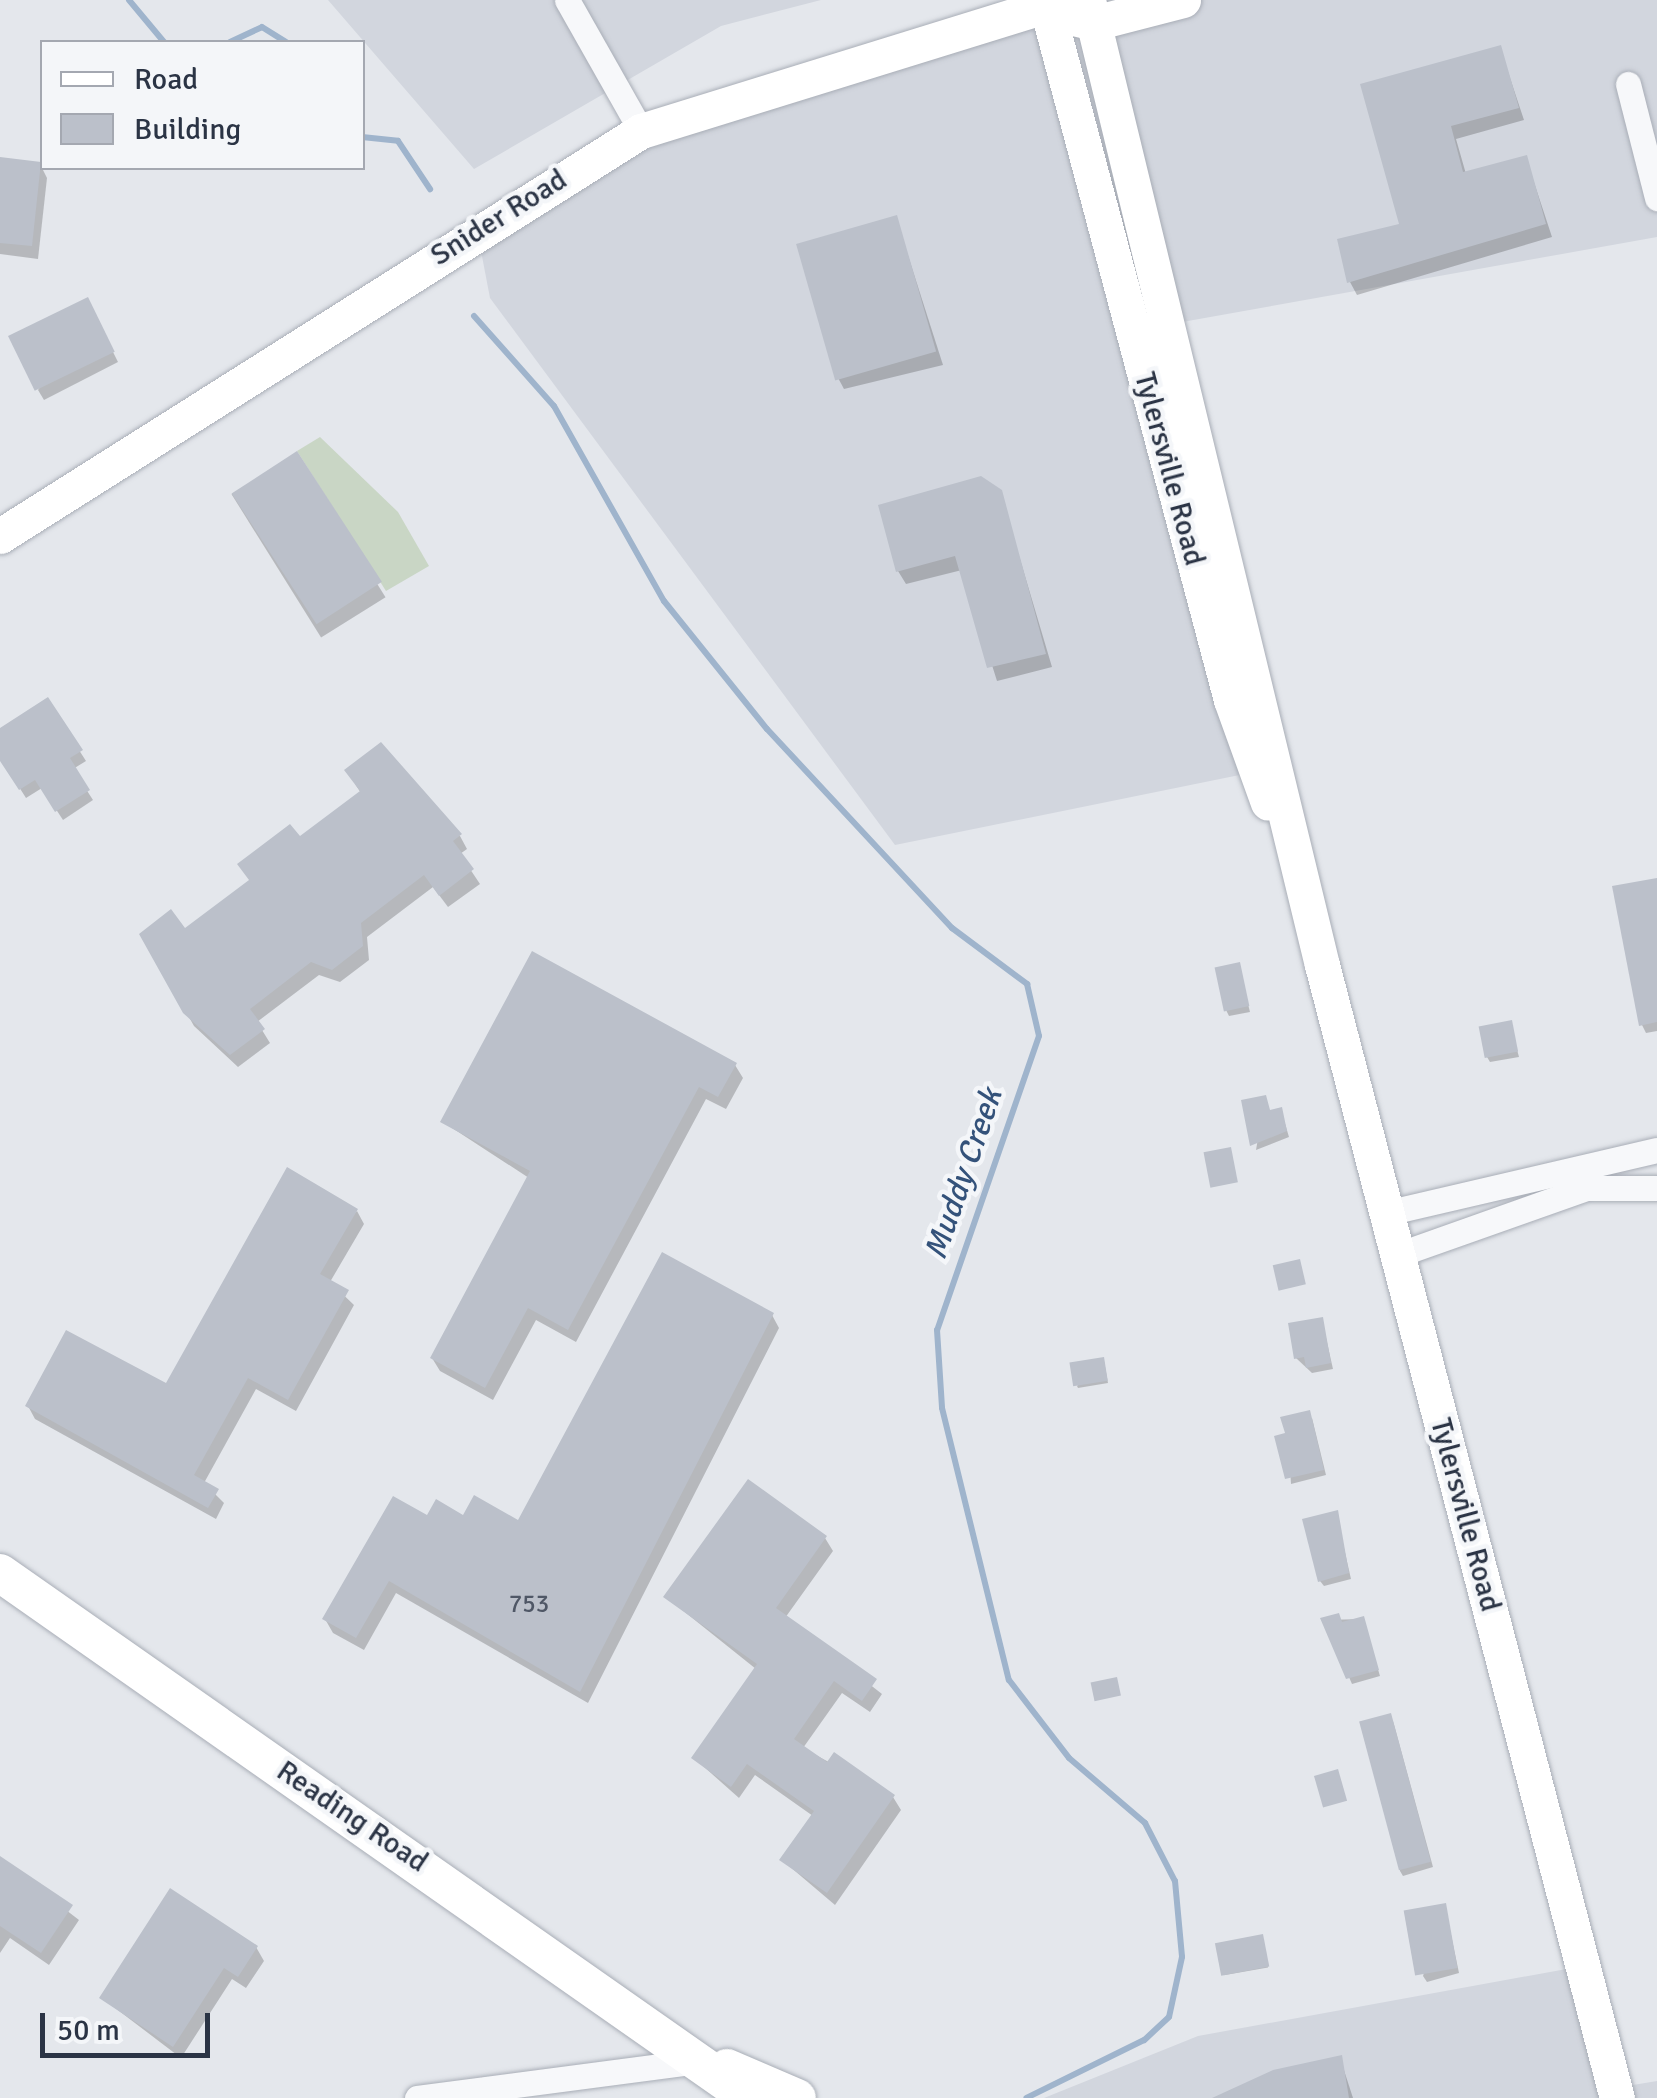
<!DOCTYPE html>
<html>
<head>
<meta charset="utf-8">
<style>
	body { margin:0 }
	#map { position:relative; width:1657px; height:2098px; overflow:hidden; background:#e4e7ec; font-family:Signika,sans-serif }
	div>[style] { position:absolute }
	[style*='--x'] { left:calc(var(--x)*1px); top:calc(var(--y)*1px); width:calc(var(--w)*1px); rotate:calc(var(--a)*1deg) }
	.built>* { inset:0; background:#d2d6de }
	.green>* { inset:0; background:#c9d6c5 }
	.shadow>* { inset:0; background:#0003; transform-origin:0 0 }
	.stream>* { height:6px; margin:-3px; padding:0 3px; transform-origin:3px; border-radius:3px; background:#9fb4cc }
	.building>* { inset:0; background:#bbc0ca; transform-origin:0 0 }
	.roads { filter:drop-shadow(0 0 2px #a9aeb7) drop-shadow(0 0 2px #a9aeb7) }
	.street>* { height:25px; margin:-12.5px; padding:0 12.5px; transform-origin:12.5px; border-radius:12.5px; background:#f7f8fa }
	.secondary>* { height:35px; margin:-17.5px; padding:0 17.5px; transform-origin:17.5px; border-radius:17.5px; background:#fff }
	.primary>* { height:38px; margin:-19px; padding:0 19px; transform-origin:19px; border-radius:19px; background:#fff }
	span { translate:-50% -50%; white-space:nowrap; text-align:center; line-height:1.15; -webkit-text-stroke:9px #f4f6f9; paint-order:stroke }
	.number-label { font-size:25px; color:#4f5766 }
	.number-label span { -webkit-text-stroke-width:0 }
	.street-label { font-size:30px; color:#2b3445 }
	.water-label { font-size:32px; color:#34527a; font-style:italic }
	.legend { position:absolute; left:40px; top:40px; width:325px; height:130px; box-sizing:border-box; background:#f4f6f9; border:2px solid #a4a8b1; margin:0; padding:12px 18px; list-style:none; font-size:30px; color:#2b3445 }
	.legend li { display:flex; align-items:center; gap:20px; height:50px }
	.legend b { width:50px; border:2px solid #a4a8b1 }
	.scale { position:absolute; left:40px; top:2013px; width:170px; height:45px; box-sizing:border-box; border:5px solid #2b3445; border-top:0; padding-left:12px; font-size:30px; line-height:35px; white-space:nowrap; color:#2b3445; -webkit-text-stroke:8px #f4f6f9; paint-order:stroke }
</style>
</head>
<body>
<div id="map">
	<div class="built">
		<i style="clip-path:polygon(328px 0,821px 0,721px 26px,474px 169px)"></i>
		<i style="clip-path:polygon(1086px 0,1657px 0,1657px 237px,1171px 324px)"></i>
		<i style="clip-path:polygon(1072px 4px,1269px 769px,895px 845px,490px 298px,477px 230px,641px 131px)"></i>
		<i style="clip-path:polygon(1583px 1966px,1615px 2088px,1657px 2081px,1657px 2098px,1044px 2098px,1198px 2036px)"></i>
	</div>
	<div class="green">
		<i style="clip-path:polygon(320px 437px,398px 512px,429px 566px,386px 591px,297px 451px)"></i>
	</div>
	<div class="shadow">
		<i style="clip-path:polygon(1500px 48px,1524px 120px,1456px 139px,1466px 174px,1526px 158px,1552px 237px,1357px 295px,1350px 282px,1402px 226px,1363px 85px)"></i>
		<i style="clip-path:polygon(0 160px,40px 164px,47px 178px,38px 259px,0 254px)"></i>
		<i style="clip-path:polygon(896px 218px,943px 365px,844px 389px,837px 376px)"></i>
		<i style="clip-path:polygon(92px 310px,118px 362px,44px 400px,38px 390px)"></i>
		<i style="left:296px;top:454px;width:169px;height:76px;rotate:58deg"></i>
		<i style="clip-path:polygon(1000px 492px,1052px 667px,997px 681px,962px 570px,906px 584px,898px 571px)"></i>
		<i style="clip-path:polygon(47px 700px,86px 761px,73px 769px,93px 800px,63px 820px,42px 788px,26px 798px,0 757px,0 731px)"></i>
		<i style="clip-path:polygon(355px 784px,460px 836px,467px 849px,460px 854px,480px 884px,448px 907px,433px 887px,367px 937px,369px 960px,340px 982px,319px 975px,257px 1022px,270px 1043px,238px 1067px,194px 1026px,142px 934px,185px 932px,361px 793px)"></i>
		<i style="clip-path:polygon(1657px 880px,1657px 1031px,1646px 1033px,1642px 1025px)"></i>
		<i style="clip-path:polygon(1238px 964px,1250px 1012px,1229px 1016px,1226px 1010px)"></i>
		<i style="clip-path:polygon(1510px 1023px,1519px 1057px,1490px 1062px,1487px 1057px)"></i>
		<i style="clip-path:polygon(735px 1065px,743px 1078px,726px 1109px,706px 1099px,576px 1342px,536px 1320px,493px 1400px,440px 1371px,432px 1358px,529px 1178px,443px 1122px)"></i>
		<i style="clip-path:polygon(1265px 1097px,1270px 1112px,1281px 1110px,1289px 1137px,1256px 1150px)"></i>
		<i style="clip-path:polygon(357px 1211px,364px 1224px,330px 1282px,354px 1305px,296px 1411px,256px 1389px,204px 1483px,224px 1503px,216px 1519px,35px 1419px,28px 1406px,167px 1386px)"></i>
		<i style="clip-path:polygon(772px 1315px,779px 1328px,588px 1703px,396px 1593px,364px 1650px,333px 1633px,325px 1619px,428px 1518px,519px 1523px)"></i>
		<i style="clip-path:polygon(1322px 1320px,1333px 1369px,1312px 1373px,1296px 1358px)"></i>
		<i style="clip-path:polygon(1104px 1361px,1108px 1383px,1078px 1388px,1077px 1386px)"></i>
		<i style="clip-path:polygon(1312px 1418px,1326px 1475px,1291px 1484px,1288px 1435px)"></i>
		<i style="clip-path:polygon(1336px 1513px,1351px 1579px,1324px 1586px,1320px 1581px)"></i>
		<i style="clip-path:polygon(825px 1538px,833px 1551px,785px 1618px,882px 1694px,870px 1712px,842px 1693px,803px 1748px,893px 1797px,901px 1810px,835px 1905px,782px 1860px,813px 1816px,755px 1775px,739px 1798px,694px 1758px,756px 1669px,666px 1597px)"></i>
		<i style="clip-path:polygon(1363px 1619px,1380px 1676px,1352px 1684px,1324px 1620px)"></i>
		<i style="clip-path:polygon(1393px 1721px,1433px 1867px,1403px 1876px,1400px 1871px)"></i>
		<i style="clip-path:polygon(0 1859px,79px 1920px,49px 1965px,10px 1938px,0 1953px)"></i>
		<i style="clip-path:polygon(1445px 1906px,1459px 1973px,1427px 1982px,1423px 1976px)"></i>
		<i style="left:1263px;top:1939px;width:29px;height:45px;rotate:80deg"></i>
		<i style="clip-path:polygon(256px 1947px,264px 1961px,246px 1988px,232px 1979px,181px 2058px,102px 1998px)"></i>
		<i style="clip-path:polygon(1340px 2058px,1353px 2098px,1218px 2098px)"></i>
	</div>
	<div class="stream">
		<i style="--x:129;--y:0;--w:55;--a:50.2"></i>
		<i style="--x:230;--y:42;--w:35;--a:-25"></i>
		<i style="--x:262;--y:27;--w:28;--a:32"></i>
		<i style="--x:362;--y:137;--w:36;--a:6"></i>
		<i style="--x:398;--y:141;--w:58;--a:56.3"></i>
		<i style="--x:474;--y:316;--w:120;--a:48.4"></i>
		<i style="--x:554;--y:406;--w:224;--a:60.6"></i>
		<i style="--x:664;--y:601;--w:164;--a:51.2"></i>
		<i style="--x:767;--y:729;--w:272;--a:47.1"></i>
		<i style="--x:952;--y:928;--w:94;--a:36.7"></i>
		<i style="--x:1027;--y:984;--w:53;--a:77"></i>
		<i style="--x:1039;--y:1036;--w:311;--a:109.1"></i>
		<i style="--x:937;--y:1330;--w:78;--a:86.3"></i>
		<i style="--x:942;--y:1408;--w:280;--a:76.2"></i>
		<i style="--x:1009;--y:1680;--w:98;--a:52.4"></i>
		<i style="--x:1069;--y:1758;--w:100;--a:40.5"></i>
		<i style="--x:1145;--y:1823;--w:65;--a:62.7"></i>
		<i style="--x:1175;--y:1881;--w:76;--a:84.7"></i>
		<i style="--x:1182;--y:1957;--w:61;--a:102.2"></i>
		<i style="--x:1169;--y:2017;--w:34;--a:137"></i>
		<i style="--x:1144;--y:2040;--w:131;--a:153.8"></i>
	</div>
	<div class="building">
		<i style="clip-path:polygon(1501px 45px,1519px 108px,1451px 126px,1463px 172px,1527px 155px,1546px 224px,1347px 283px,1337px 239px,1399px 224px,1360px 84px)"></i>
		<i style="clip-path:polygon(0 157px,41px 162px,32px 246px,0 243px)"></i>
		<i style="left:897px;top:215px;width:142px;height:105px;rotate:74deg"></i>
		<i style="left:88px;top:297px;width:61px;height:89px;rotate:64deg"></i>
		<i style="left:297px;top:451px;width:156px;height:78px;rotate:57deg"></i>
		<i style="clip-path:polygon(981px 476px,1002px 490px,1046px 654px,987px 668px,955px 556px,896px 572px,878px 505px)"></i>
		<i style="clip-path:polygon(48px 697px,83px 750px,70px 758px,90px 790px,55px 812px,35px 780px,19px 790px,0 761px,0 728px)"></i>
		<i style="clip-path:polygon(381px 742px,462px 834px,453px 841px,474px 869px,439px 896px,424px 875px,361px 923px,363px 946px,332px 970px,311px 962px,250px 1009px,265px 1029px,230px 1055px,183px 1013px,139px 934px,171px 909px,185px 928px,249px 880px,237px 864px,290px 824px,300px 836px,360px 791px,344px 770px)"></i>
		<i style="clip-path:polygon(1657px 878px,1657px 1022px,1639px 1026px,1612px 886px)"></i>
		<i style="clip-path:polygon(532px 951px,737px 1063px,718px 1097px,699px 1087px,568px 1330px,528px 1308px,485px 1388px,430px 1358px,530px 1171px,440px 1122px)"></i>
		<i style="left:1240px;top:962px;width:45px;height:26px;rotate:78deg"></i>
		<i style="left:1512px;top:1020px;width:32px;height:34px;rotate:79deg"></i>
		<i style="clip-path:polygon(1266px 1095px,1270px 1110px,1282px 1107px,1287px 1131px,1250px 1146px,1241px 1100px)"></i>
		<i style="left:1231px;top:1147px;width:36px;height:28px;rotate:79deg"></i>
		<i style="clip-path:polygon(287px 1167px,358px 1209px,320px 1274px,349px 1290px,288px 1400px,248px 1378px,194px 1475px,219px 1489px,208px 1508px,25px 1406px,66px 1330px,166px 1383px)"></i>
		<i style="clip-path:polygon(662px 1252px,774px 1313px,580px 1692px,389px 1581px,356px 1638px,322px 1619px,393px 1496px,427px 1515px,436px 1499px,463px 1515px,474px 1495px,518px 1520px)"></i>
		<i style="left:1300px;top:1259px;width:26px;height:28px;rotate:77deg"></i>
		<i style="clip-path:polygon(1323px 1317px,1331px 1363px,1306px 1368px,1304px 1357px,1294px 1359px,1288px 1323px)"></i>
		<i style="left:1104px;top:1357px;width:24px;height:35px;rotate:81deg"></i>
		<i style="clip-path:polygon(1310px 1410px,1324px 1470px,1285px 1479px,1274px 1436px,1285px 1433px,1280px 1417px)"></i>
		<i style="clip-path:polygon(748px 1479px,827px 1536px,776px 1608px,877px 1679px,862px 1701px,834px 1681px,794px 1739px,827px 1762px,834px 1752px,895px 1795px,827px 1893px,779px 1860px,814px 1811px,747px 1764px,731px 1787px,691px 1758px,757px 1664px,663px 1597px)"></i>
		<i style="clip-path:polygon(1338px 1510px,1349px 1573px,1318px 1582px,1302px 1519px)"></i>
		<i style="clip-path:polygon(1339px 1613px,1342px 1622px,1364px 1616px,1379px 1670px,1346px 1679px,1320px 1618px)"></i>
		<i style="left:1117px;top:1677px;width:19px;height:27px;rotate:78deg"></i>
		<i style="left:1391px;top:1713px;width:154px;height:33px;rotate:75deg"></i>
		<i style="left:1338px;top:1769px;width:33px;height:25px;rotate:74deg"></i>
		<i style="clip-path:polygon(0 1856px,73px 1905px,41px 1953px,0 1926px)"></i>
		<i style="clip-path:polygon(170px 1888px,258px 1946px,238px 1977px,224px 1968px,173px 2047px,99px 1998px)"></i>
		<i style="left:1446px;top:1903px;width:66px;height:43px;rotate:80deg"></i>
		<i style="left:1263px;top:1934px;width:33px;height:49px;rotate:79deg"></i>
		<i style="clip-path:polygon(1342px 2055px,1349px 2098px,1212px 2098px,1273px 2070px)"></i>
	</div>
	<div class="roads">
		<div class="street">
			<i style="--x:567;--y:0;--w:150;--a:60.5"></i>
			<i style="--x:1628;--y:84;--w:118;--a:75.7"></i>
			<i style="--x:1386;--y:1213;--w:278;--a:-13.1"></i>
			<i style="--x:1397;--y:1255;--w:201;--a:-19.5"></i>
			<i style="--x:1586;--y:1188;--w:71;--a:0"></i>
			<i style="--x:417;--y:2098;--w:291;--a:-7.5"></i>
		</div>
		<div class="secondary">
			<i style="--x:1045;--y:0;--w:724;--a:75.12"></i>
			<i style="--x:1231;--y:700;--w:109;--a:70.2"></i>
			<i style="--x:1088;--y:0;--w:993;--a:76.37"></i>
			<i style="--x:1322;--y:965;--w:1171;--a:75.41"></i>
			<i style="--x:1073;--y:18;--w:22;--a:13"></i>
			<i style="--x:1094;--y:23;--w:92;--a:-14.5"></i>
			<i style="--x:0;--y:536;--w:758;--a:-32.29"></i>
			<i style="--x:641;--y:131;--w:443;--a:-17.2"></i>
		</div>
		<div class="primary">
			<i style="--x:0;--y:1573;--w:915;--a:35.03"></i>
			<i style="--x:727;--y:2068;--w:76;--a:23.2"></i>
		</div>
	</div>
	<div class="number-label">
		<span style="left:529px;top:1604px">753</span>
	</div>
	<div class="street-label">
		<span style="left:499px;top:218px;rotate:-32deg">Snider Road</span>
		<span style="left:1169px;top:469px;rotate:75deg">Tylersville Road</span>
		<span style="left:1465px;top:1515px;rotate:75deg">Tylersville Road</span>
		<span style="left:352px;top:1817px;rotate:34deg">Reading Road</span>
	</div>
	<div class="water-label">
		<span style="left:964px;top:1174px;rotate:-71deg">Muddy Creek</span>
	</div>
	<ul class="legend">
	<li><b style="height:12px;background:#fff"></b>Road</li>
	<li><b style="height:28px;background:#bbc0ca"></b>Building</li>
	</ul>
	<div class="scale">50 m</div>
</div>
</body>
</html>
